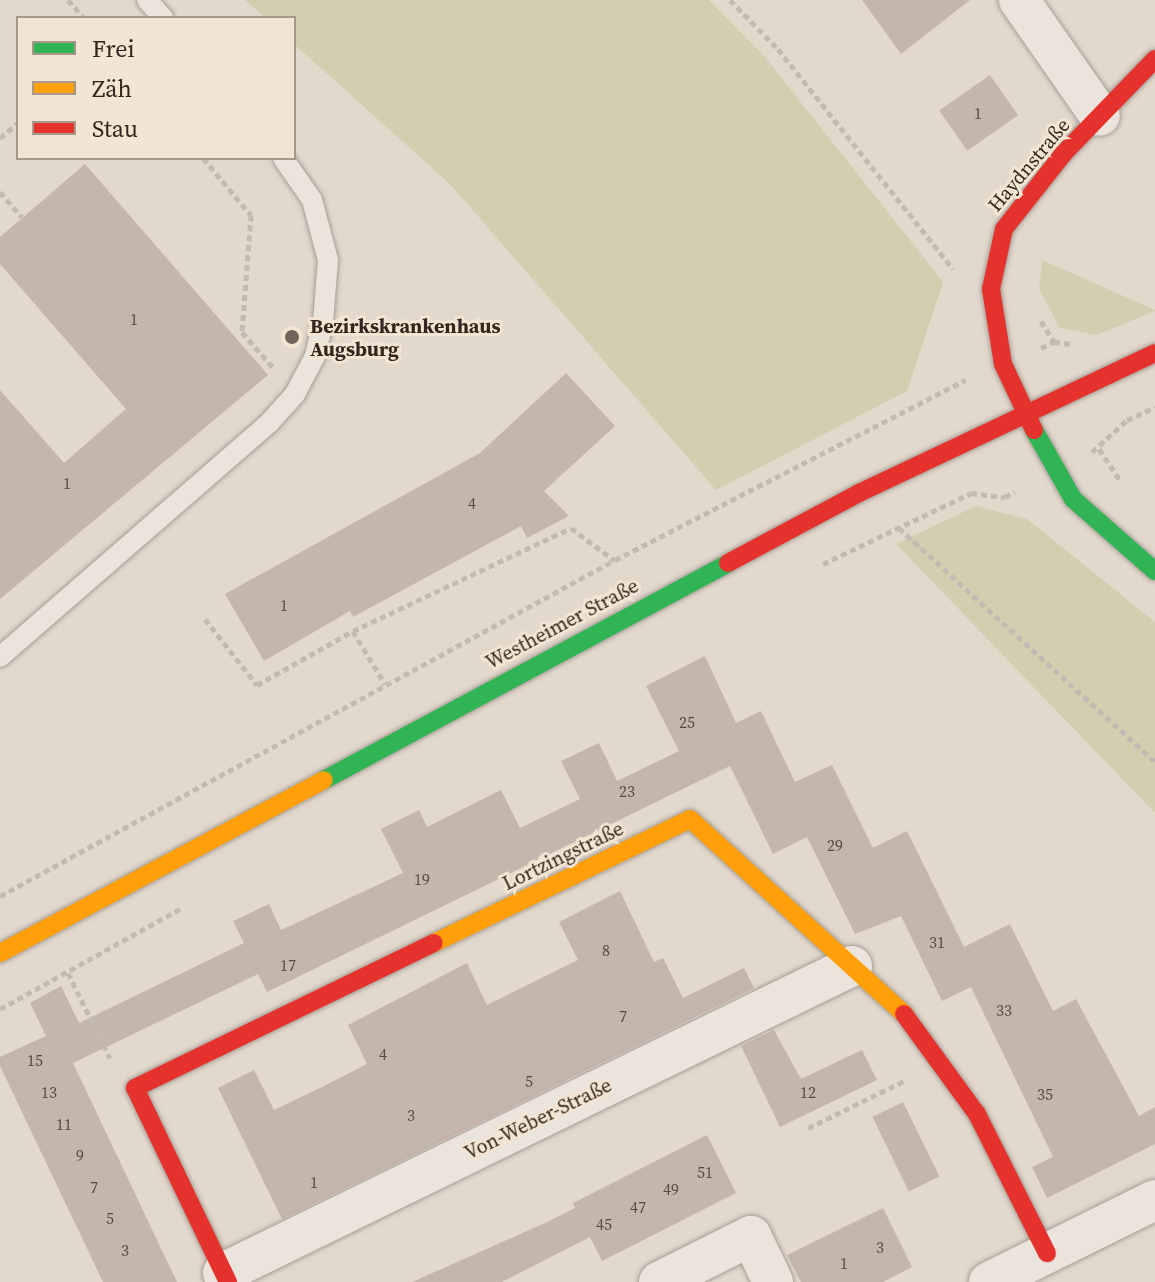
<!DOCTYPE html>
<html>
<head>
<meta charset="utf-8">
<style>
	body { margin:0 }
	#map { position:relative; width:1155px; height:1282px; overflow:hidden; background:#e2d8cc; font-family:"Source Serif 4",serif }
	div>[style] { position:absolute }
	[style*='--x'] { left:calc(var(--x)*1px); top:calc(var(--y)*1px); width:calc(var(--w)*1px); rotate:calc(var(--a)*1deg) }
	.green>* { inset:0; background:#d3ceb0 }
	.building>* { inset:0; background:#c5b6ad; transform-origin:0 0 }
	.path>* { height:5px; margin-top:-2.5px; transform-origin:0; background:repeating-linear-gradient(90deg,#c2bbb4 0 6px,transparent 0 10px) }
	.roads { filter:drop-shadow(0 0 2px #a79e96) drop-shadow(0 0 2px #a79e96) }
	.lane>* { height:20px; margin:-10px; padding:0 10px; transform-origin:10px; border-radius:10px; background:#eae4dd }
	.street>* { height:40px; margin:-20px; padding:0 20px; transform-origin:20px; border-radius:20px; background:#eae4dd }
	.fast>* { height:18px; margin:-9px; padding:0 9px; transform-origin:9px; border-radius:9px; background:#30b455 }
	.slow>* { height:18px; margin:-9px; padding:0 9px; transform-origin:9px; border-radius:9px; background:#ff9f0a }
	.jam>* { height:18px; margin:-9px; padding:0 9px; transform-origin:9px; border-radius:9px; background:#e5322d }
	.dots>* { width:22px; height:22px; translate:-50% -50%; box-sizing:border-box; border:4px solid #f2e5d3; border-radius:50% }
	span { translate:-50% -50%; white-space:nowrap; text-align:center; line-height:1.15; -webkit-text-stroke:6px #f2e5d3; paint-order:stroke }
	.number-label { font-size:16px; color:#584a42 }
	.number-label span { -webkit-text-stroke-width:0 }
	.street-label { font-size:20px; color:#34261f }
	.poi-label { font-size:20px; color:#34261f; font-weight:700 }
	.left { translate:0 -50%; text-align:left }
	.legend { position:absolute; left:16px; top:16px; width:280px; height:144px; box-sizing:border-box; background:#f2e5d3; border:2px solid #a6998b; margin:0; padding:10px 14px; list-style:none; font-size:24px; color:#34261f }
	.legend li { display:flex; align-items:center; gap:16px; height:40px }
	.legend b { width:40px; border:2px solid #a6998b }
</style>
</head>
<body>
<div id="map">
	<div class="green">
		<i style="clip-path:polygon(245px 0,709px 0,765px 57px,943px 282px,907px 391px,716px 490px,451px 185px,294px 44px,294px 18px,265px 18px)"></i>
		<i style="clip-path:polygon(1042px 260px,1155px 310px,1155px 311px,1096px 335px,1060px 328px,1039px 289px)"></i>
		<i style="clip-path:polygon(976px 506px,1027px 519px,1155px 622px,1155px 813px,896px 544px)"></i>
	</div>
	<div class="building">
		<i style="clip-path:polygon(862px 0,970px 0,901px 54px)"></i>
		<i style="left:990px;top:75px;width:49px;height:62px;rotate:55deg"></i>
		<i style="clip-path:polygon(85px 164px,268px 375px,0 599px,0 390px,64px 463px,126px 409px,0 264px,0 237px)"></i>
		<i style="clip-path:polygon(566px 373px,615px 426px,544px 491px,569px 516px,527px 538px,521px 526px,353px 617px,350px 611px,264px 661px,225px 594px,480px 453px)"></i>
		<i style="clip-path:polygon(705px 656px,736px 723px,761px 711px,795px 782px,832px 765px,873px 848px,907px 831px,964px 947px,1010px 924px,1053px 1011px,1076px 999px,1139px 1116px,1155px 1107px,1155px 1144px,1047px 1198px,1032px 1167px,1053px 1157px,971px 987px,942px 1001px,901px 916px,855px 934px,807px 837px,773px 854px,730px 766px,267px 992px,258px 974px,73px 1063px,177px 1282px,103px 1282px,0 1066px,0 1057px,46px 1036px,30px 1003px,61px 986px,79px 1023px,244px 943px,233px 921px,269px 904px,281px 930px,403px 873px,381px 829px,419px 810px,427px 827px,501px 790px,520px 828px,580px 799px,561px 761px,599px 743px,617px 781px,679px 751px,646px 686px)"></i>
		<i style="clip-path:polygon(620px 891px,654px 962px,663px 958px,683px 998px,744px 968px,754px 988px,282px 1219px,218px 1088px,254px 1070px,274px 1110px,320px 1088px,367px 1064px,348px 1025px,467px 963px,487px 1005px,578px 960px,559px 922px)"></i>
		<i style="clip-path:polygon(774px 1030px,801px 1079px,862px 1050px,877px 1080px,780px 1127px,741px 1046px)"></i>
		<i style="left:903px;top:1102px;width:83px;height:34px;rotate:64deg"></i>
		<i style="clip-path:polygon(707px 1135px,736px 1193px,602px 1261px,590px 1237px,502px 1282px,412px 1282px,545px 1223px,575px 1208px,573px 1203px)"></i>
		<i style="clip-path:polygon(883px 1208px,912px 1267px,883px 1282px,801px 1282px,787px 1255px)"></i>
	</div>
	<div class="path">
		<i style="--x:68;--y:0;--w:24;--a:48"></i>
		<i style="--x:730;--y:0;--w:69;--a:45.6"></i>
		<i style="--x:778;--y:49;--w:281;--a:51.5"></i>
		<i style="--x:0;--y:138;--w:23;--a:-40"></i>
		<i style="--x:203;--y:158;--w:75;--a:49.9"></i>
		<i style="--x:251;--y:215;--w:117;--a:94.4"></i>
		<i style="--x:242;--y:332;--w:50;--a:49"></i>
		<i style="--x:0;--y:192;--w:33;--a:49"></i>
		<i style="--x:1041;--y:321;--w:25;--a:58"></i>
		<i style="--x:1041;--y:348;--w:14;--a:-25"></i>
		<i style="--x:1054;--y:342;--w:19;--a:6"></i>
		<i style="--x:1099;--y:449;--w:40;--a:56"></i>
		<i style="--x:1092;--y:452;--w:47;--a:-42.4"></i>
		<i style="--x:1127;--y:420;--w:31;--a:-25"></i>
		<i style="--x:899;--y:528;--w:347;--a:42.4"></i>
		<i style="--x:823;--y:564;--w:164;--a:-25.6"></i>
		<i style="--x:971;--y:493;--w:34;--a:7"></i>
		<i style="--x:1005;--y:497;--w:11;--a:-27"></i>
		<i style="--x:205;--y:619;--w:84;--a:51.8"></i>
		<i style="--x:257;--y:685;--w:110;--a:-29.4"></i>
		<i style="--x:353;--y:631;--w:62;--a:58.9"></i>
		<i style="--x:353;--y:631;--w:241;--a:-25.3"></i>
		<i style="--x:571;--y:528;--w:54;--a:36.7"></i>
		<i style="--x:0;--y:896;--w:701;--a:-28.65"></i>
		<i style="--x:615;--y:560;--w:394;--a:-27.2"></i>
		<i style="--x:68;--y:973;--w:95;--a:63.7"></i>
		<i style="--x:0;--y:1009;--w:206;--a:-29.1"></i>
		<i style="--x:808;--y:1128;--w:107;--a:-26.1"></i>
	</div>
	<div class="roads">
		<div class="lane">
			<i style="--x:147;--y:0;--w:24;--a:48"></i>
			<i style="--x:0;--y:657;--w:358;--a:-41"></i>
			<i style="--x:270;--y:422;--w:38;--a:-48"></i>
			<i style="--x:295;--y:394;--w:43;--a:-62.2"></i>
			<i style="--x:315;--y:356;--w:35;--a:-77"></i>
			<i style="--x:323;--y:322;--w:62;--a:-85.4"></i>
			<i style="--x:328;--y:260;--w:62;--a:-104.9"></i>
			<i style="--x:312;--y:200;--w:51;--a:-124.6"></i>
		</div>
		<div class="street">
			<i style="--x:1019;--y:0;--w:141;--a:55.1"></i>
			<i style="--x:223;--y:1273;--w:700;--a:-26.02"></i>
			<i style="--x:659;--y:1282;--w:103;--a:-26.6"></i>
			<i style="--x:751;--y:1236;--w:51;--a:64.4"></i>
			<i style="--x:989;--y:1282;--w:185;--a:-26.3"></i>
		</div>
		<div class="fast">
			<i style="--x:1034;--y:430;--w:79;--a:60.5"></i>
			<i style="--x:1073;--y:499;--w:109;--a:41.3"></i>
			<i style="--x:324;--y:780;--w:459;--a:-28.2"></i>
		</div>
		<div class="slow">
			<i style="--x:434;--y:943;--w:284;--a:-25.8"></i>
			<i style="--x:690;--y:819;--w:290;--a:42.3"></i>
			<i style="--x:0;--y:953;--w:367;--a:-28.1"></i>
		</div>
		<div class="jam">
			<i style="--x:1034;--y:430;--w:73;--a:-115.2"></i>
			<i style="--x:1003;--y:364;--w:76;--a:-99.1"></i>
			<i style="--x:991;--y:289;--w:61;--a:-77.8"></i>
			<i style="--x:1004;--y:229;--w:97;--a:-51.7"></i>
			<i style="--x:1064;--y:153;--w:131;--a:-45.9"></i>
			<i style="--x:728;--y:563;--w:149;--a:-28.1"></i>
			<i style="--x:859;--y:493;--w:327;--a:-25.3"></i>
			<i style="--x:904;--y:1014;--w:124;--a:53.9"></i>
			<i style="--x:977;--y:1114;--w:156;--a:63.3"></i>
			<i style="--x:228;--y:1282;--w:215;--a:-115.6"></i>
			<i style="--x:135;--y:1088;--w:332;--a:-25.9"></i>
		</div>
	</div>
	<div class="dots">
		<i style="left:292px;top:337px;background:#71645c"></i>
	</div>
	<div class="number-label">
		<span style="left:978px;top:113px">1</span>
		<span style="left:134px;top:319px">1</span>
		<span style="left:67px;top:483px">1</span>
		<span style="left:472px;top:503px">4</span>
		<span style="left:284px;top:605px">1</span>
		<span style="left:687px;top:722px">25</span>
		<span style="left:627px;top:791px">23</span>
		<span style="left:835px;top:845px">29</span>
		<span style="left:422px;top:879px">19</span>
		<span style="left:937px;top:942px">31</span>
		<span style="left:606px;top:950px">8</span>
		<span style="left:288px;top:965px">17</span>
		<span style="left:1004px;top:1010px">33</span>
		<span style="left:623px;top:1016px">7</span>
		<span style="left:383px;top:1054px">4</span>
		<span style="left:35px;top:1060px">15</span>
		<span style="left:529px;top:1081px">5</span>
		<span style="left:49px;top:1092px">13</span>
		<span style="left:808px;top:1092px">12</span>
		<span style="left:1045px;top:1094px">35</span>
		<span style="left:411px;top:1115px">3</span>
		<span style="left:64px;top:1124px">11</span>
		<span style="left:80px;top:1155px">9</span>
		<span style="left:705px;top:1172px">51</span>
		<span style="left:314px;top:1182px">1</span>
		<span style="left:94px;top:1187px">7</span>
		<span style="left:671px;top:1189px">49</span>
		<span style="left:638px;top:1207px">47</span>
		<span style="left:110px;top:1218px">5</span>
		<span style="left:604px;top:1224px">45</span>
		<span style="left:880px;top:1247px">3</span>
		<span style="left:125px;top:1250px">3</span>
		<span style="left:844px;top:1263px">1</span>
	</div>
	<div class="street-label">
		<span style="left:1029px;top:165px;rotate:-50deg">Haydnstraße</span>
		<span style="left:562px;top:624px;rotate:-28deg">Westheimer Straße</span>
		<span style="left:563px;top:856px;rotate:-26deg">Lortzingstraße</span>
		<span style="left:538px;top:1119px;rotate:-26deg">Von-Weber-Straße</span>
	</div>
	<div class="poi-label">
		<span class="left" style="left:310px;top:338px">Bezirkskrankenhaus<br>Augsburg</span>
	</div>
	<ul class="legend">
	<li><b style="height:10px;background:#30b455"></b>Frei</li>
	<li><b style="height:10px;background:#ff9f0a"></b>Zäh</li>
	<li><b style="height:10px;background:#e5322d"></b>Stau</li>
	</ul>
</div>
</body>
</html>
